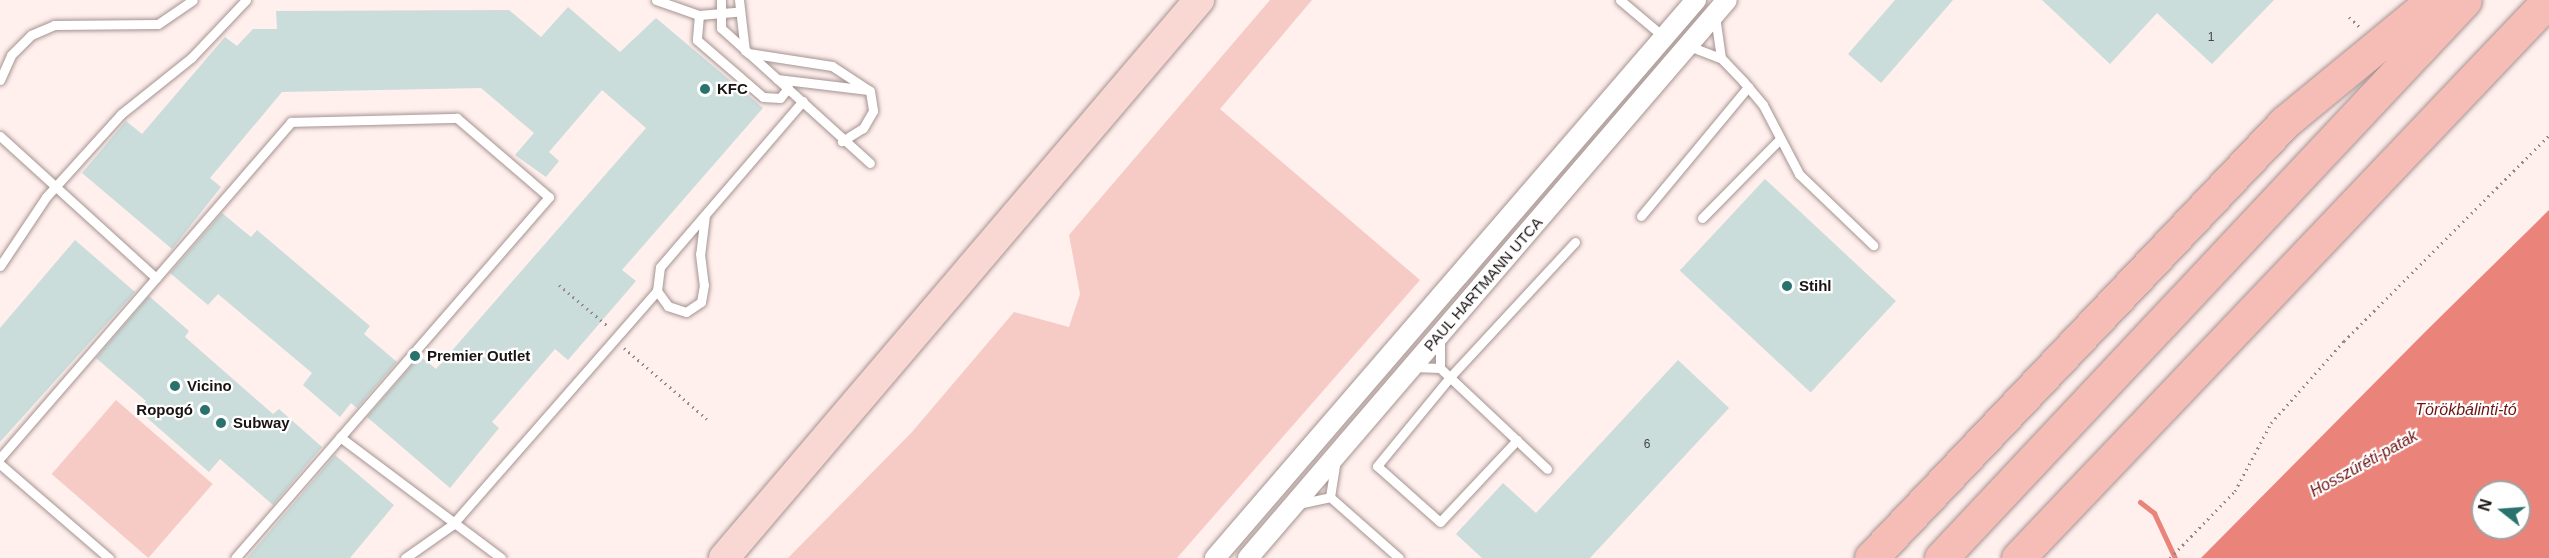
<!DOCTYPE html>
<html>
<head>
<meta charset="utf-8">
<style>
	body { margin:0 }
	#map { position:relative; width:2549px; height:558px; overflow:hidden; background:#ffefed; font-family:Arial,sans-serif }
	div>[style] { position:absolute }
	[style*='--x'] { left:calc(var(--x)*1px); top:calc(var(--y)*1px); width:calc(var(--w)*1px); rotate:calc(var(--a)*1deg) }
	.green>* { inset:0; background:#f6cbc5; transform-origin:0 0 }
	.water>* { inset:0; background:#ea8379 }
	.stream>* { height:5px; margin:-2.5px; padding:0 2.5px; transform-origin:2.5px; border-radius:2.5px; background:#ea8379 }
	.building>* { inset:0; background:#cadddb; transform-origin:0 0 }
	.path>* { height:3px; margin-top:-1.5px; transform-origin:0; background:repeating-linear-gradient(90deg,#938887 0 1.5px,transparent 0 6px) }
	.roads { filter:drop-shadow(0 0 2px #a59491) drop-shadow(0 0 2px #a59491) }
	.service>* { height:9px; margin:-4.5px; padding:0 4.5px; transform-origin:4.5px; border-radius:4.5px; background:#fff }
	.minor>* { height:20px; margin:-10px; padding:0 10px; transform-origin:10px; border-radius:10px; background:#fff }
	.primary>* { height:30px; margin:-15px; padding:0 15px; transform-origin:15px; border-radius:15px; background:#f9d7d3 }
	.motorway>* { height:33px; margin:-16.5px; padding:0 16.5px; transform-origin:16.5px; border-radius:16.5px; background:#f5bdb6 }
	.dots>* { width:16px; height:16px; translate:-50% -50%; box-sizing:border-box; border:3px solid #fff; border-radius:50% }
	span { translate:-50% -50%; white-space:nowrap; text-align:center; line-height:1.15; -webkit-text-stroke:4.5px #fff; paint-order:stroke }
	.number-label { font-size:12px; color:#454644 }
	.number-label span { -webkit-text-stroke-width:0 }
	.poi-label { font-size:15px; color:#191312; font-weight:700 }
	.left { translate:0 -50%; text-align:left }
	.right { translate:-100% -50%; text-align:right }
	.street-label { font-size:15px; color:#191312 }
	.water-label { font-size:16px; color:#6f1313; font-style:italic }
	.north { position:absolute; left:2471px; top:480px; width:60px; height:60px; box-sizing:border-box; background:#fff; border:2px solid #a3a1a0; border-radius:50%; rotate:287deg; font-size:16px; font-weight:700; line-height:24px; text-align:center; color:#191312 }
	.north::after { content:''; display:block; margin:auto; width:21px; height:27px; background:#29726d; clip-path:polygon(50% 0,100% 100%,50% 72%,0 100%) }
</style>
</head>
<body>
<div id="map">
	<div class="green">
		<i style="clip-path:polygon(1270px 0,1312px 0,1220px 109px,1420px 280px,1177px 558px,788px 558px,912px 432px,1014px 312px,1069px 327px,1080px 294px,1069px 235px)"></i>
		<i style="left:116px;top:400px;width:128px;height:98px;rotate:41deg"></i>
	</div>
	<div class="water">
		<i style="clip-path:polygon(evenodd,2549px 210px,2549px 558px,2201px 558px,2425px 332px,2549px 210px,2483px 492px,2519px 492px,2519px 528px,2483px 528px,2483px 492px)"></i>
	</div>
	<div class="stream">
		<i style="--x:2140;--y:502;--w:18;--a:38"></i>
		<i style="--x:2154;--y:513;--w:50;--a:65"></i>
	</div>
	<div class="building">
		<i style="clip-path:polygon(1895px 0,1953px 0,1881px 83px,1848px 54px)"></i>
		<i style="clip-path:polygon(2042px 0,2274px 0,2212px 64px,2157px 13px,2110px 64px)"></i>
		<i style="clip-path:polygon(568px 7px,620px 52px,656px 18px,763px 108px,622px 270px,636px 281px,568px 360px,555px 349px,492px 422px,499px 428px,450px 488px,367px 417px,420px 356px,436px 369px,646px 128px,602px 90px,549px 152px,559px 161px,546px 177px,515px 155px,534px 133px,481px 88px,282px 92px,210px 178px,221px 187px,172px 249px,82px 173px,126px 121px,142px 134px,225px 37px,237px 46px,253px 29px,277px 29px,276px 11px,509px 10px,541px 37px)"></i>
		<i style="left:1765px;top:179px;width:179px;height:125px;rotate:43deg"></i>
		<i style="clip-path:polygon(222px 213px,251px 237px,257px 230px,370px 326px,364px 334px,397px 362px,357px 408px,351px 403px,340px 417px,303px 385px,312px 373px,218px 294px,208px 305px,170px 273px)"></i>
		<i style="clip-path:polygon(75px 240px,135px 292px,0 442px,0 328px)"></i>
		<i style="clip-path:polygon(149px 296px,189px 331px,185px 337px,273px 414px,279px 409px,322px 447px,273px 505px,220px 459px,209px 472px,138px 410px,146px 401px,96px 358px)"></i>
		<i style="clip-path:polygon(1678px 360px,1729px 408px,1590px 558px,1482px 558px,1456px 534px,1503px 483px,1536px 513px)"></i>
		<i style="clip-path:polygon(335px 455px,394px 505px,350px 558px,247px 558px)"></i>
	</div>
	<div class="path">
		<i style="--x:2349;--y:17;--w:16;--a:43"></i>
		<i style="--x:559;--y:285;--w:65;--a:40"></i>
		<i style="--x:624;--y:348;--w:109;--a:40.5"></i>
		<i style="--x:2170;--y:558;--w:93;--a:-45.9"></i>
		<i style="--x:2235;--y:491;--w:77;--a:-62.1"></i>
		<i style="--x:2271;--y:423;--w:110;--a:-48.3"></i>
		<i style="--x:2344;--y:341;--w:291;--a:-45.1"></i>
	</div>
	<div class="roads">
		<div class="service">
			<i style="--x:656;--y:0;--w:46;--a:19.2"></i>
			<i style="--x:699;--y:15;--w:38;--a:-5"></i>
			<i style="--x:721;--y:0;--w:28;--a:90"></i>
			<i style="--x:721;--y:28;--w:201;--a:42.2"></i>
			<i style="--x:739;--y:0;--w:51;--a:83.3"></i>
			<i style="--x:1620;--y:0;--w:57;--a:40.1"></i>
			<i style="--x:699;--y:15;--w:25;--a:95"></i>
			<i style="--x:697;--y:40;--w:87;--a:40.8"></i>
			<i style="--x:763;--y:97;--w:17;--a:3"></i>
			<i style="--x:780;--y:98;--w:13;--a:-51"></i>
			<i style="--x:1715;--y:16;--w:42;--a:81.9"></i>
			<i style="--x:1689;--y:46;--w:34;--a:21"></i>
			<i style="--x:1721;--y:58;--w:32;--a:46"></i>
			<i style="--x:1743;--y:81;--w:31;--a:50"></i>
			<i style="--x:1763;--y:105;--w:78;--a:62.4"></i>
			<i style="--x:1799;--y:174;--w:103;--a:43.8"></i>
			<i style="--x:748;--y:53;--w:85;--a:8.8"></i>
			<i style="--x:832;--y:66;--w:45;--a:33.3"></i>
			<i style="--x:870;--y:91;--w:20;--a:81"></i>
			<i style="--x:873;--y:111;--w:20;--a:120"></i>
			<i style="--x:863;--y:128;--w:25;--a:148"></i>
			<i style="--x:777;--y:79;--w:92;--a:6.9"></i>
			<i style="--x:0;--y:80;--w:27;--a:-66"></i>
			<i style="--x:11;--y:55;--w:28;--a:-45"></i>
			<i style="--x:31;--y:35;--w:25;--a:-23"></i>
			<i style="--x:54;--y:25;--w:104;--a:-0.6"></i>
			<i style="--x:158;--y:24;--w:42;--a:-34.4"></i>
			<i style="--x:0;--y:136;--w:211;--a:42.3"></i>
			<i style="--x:705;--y:215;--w:39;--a:97"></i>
			<i style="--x:700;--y:254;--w:31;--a:83"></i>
			<i style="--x:704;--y:285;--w:17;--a:100"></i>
			<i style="--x:701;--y:302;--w:18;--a:146"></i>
			<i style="--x:686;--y:312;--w:19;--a:-162"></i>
			<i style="--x:668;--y:306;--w:19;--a:-126"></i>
			<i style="--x:657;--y:291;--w:24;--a:-83"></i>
			<i style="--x:660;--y:267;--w:219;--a:-49.3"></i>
			<i style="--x:1641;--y:216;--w:168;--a:-50.3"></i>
			<i style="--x:1702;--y:218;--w:108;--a:-45.4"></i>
			<i style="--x:0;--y:266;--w:83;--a:-56.3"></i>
			<i style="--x:46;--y:197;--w:112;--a:-47.9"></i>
			<i style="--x:121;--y:114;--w:90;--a:-38.7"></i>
			<i style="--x:191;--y:58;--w:80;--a:-46.5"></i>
			<i style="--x:1440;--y:338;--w:30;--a:90"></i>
			<i style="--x:1413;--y:367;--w:27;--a:2"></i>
			<i style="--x:1440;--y:368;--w:147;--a:43.3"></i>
			<i style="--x:340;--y:437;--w:201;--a:36.9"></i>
			<i style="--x:1517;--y:440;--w:112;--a:133.2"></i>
			<i style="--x:1440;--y:522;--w:84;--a:-138.4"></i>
			<i style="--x:1377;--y:466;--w:115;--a:-50.6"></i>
			<i style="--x:1450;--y:377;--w:184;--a:-47.2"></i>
			<i style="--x:0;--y:458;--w:444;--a:-49.1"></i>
			<i style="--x:291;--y:122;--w:166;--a:-1.4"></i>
			<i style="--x:457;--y:118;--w:121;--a:40.7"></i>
			<i style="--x:549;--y:197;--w:478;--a:131"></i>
			<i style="--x:0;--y:464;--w:144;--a:40.8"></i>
			<i style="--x:1330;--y:497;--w:92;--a:41.5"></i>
			<i style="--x:1330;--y:497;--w:36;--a:-81"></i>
			<i style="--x:1298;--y:504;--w:33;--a:-12"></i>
			<i style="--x:405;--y:558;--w:57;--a:-35.1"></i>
			<i style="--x:452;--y:525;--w:311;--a:-48.8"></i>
		</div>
		<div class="minor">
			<i style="--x:1215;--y:558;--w:737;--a:-49.24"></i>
			<i style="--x:1248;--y:558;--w:735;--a:-49.36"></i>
		</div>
		<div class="primary">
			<i style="--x:724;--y:558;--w:733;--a:-49.59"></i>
		</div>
		<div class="motorway">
			<i style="--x:1871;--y:558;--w:601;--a:-46.48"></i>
			<i style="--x:2285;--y:122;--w:192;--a:-39.5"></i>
			<i style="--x:1941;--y:558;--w:765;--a:-46.8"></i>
			<i style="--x:2018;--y:558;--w:770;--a:-46.42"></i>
		</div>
	</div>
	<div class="dots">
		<i style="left:705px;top:89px;background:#29726d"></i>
		<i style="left:1787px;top:286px;background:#29726d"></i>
		<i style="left:415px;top:356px;background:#29726d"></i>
		<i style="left:175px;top:386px;background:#29726d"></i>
		<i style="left:205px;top:410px;background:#29726d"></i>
		<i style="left:221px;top:423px;background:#29726d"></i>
	</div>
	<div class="number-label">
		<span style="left:2211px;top:38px">1</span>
		<span style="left:1647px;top:445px">6</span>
	</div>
	<div class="poi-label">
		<span class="left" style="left:717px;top:89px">KFC</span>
		<span class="left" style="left:1799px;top:286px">Stihl</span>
		<span class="left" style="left:427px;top:356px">Premier Outlet</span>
		<span class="left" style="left:187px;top:386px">Vicino</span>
		<span class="right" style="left:193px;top:410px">Ropogó</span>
		<span class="left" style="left:233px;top:423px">Subway</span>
	</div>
	<div class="street-label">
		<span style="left:1483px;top:284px;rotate:-49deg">PAUL HARTMANN UTCA</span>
	</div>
	<div class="water-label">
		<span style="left:2466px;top:410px">Törökbálinti-tó</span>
		<span style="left:2364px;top:464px;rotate:-29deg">Hosszúréti-patak</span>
	</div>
	<div class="north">N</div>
</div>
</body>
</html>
